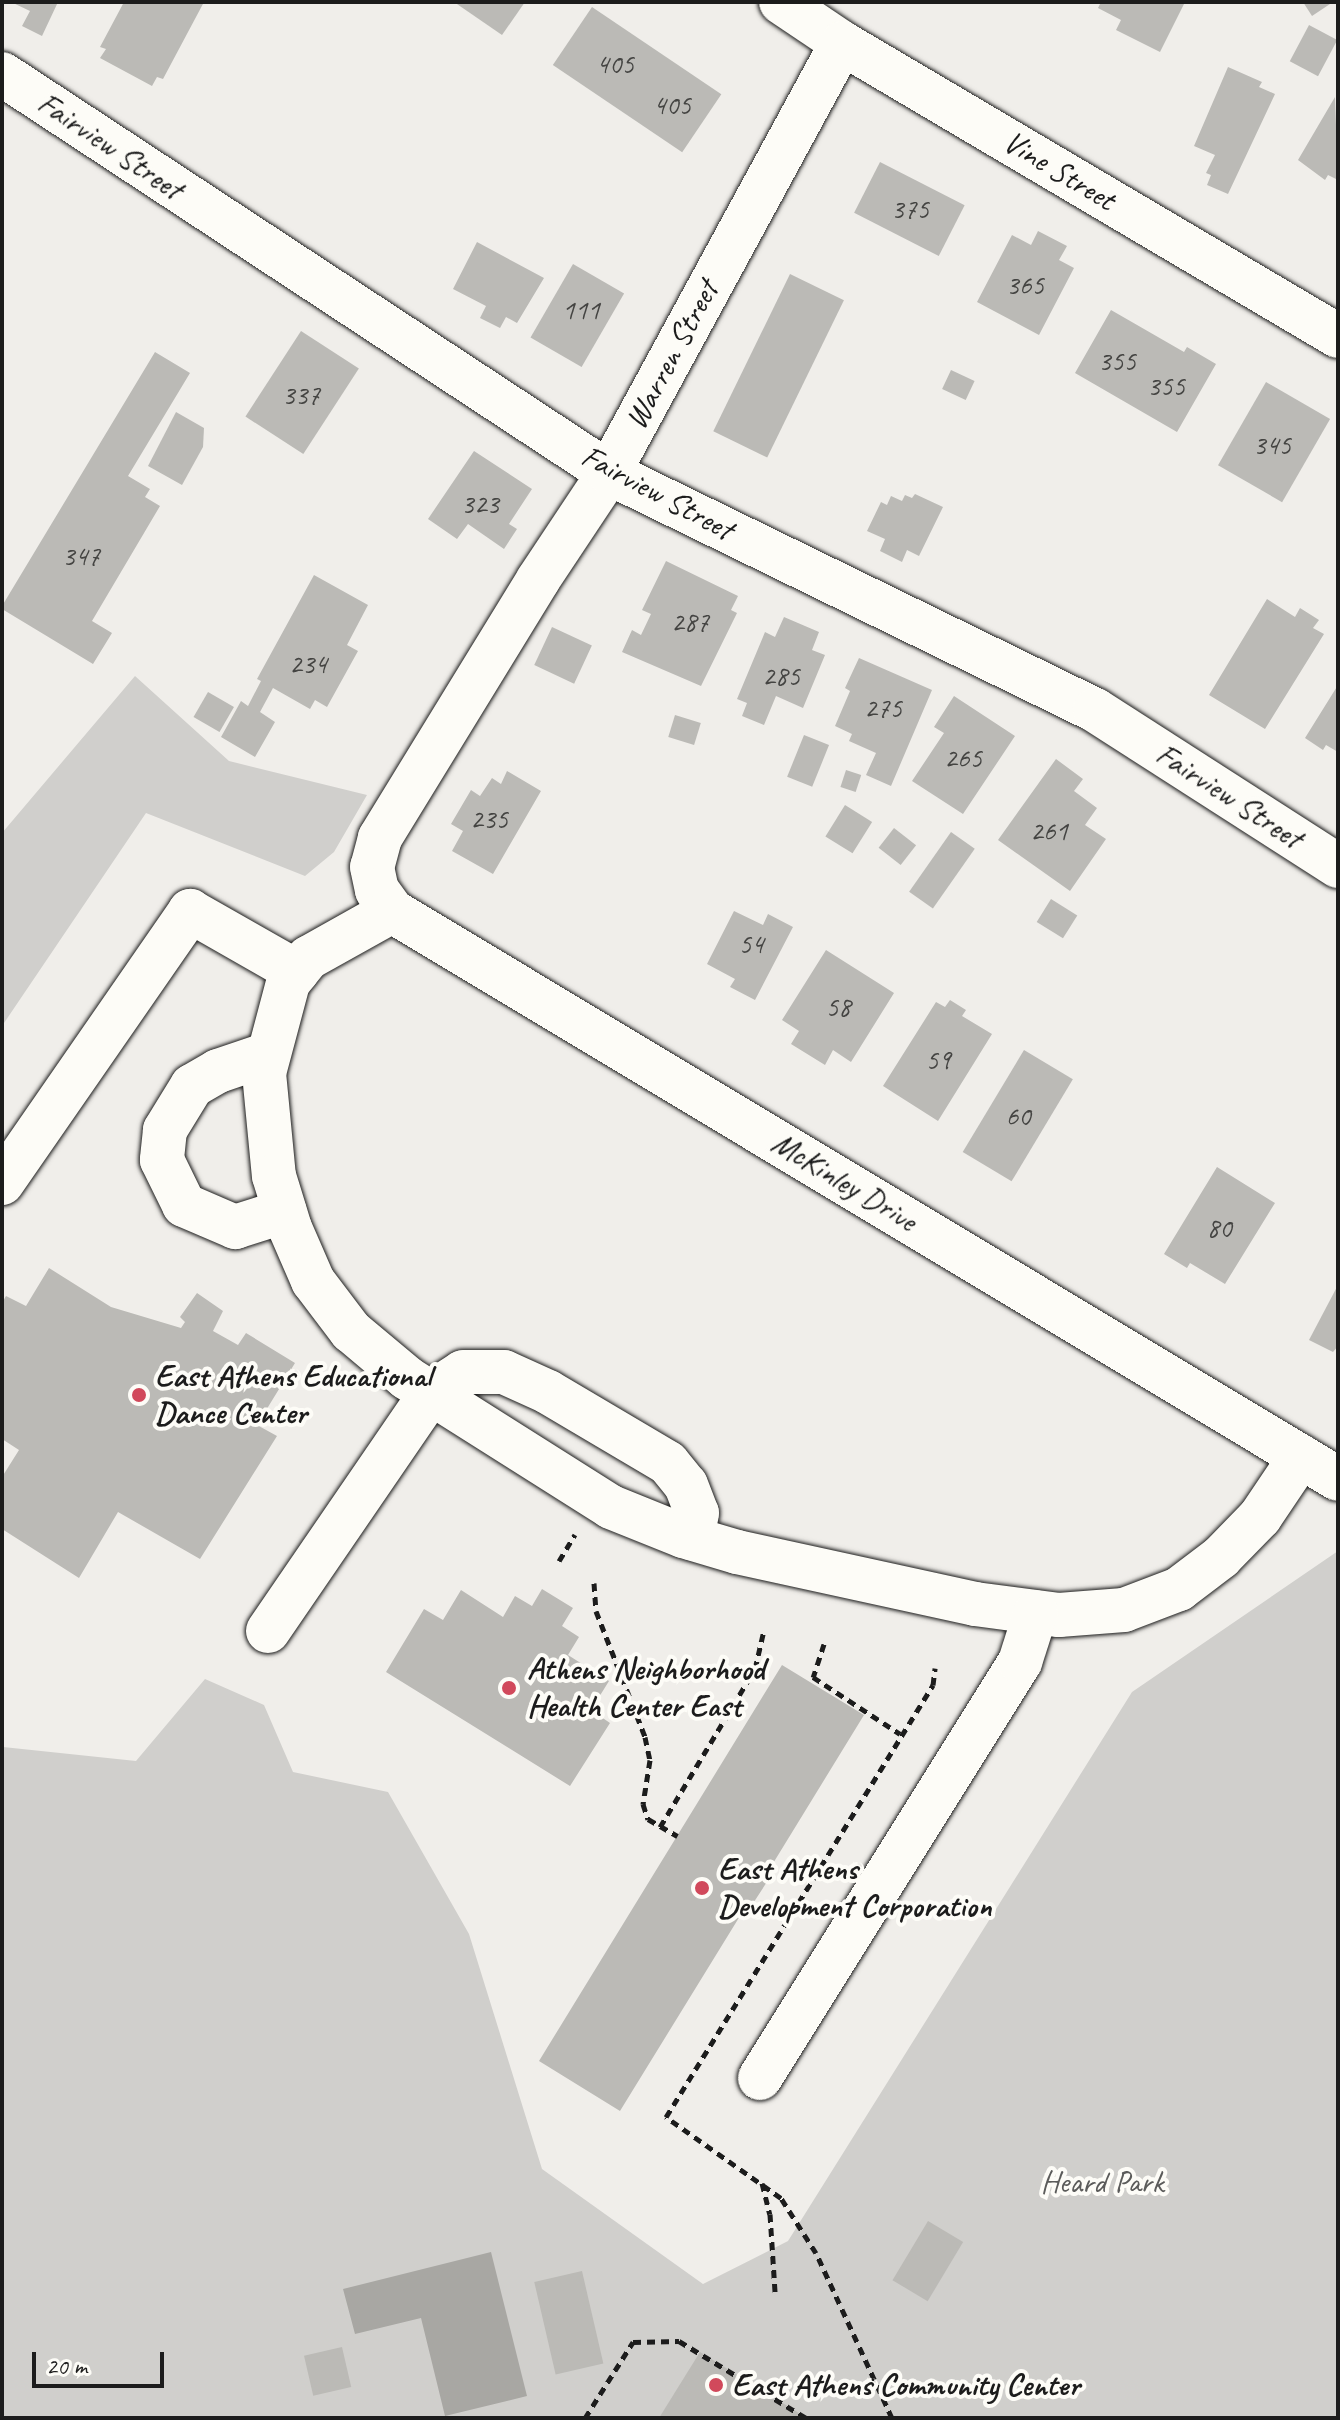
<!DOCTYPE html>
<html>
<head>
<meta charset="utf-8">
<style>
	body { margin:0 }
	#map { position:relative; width:1340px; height:2420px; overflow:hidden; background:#f0eeea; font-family:Caveat,sans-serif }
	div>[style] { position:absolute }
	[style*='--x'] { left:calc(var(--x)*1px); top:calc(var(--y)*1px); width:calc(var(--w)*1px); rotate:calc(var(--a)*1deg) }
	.green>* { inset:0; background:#d0cfcc }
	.water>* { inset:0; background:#a8a7a3 }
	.building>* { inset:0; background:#bbbab6; transform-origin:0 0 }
	.path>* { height:5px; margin-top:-2.5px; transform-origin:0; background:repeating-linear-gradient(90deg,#1c1c1c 0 8px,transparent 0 14px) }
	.roads { filter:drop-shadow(0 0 2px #1c1c1c) drop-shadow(0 0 2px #1c1c1c) }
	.minor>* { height:44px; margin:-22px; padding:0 22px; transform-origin:22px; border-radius:22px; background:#fdfcf7 }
	.dots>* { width:22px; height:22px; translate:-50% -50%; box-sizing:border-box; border:4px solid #fdfcf7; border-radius:50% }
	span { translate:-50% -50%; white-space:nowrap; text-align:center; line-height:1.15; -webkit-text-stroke:8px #fdfcf7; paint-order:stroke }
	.number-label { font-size:28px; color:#444442 }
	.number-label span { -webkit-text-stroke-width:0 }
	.street-label { font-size:32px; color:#1c1c1c }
	.poi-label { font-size:32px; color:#1c1c1c; font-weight:700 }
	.left { translate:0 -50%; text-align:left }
	.park-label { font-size:32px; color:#5b5b5a }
	.frame { position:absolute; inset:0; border:4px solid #1c1c1c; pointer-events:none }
	.scale { position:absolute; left:32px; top:2352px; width:132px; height:36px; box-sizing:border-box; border:4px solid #1c1c1c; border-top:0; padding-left:10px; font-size:24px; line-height:28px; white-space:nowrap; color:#1c1c1c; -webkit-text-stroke:6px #fdfcf7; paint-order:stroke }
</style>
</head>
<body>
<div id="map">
	<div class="green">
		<i style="clip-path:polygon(135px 676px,229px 761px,367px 795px,334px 852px,305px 876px,146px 813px,2px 1026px,2px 833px)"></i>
		<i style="clip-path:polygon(1338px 1551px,1338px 2418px,2px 2418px,2px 1744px,3px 1747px,136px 1761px,205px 1679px,264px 1705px,293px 1772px,388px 1792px,469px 1934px,542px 2169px,703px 2284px,788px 2241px,1132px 1692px)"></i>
	</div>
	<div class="water">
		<i style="clip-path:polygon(491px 2252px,527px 2396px,445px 2416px,421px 2318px,355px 2334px,343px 2289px)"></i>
	</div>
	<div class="building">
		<i style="clip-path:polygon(11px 2px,58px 2px,42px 36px,22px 26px,30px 11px)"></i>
		<i style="clip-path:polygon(124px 2px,204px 2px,163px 79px,157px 77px,152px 86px,100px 58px,106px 49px,100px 47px)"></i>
		<i style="clip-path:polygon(454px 2px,525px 2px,502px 35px)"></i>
		<i style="clip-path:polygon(1101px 2px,1185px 2px,1160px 52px,1116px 30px,1121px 20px,1098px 8px)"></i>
		<i style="clip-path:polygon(1303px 2px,1333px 2px,1312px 16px)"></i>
		<i style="left:592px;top:7px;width:156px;height:70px;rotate:34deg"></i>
		<i style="left:1309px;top:25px;width:32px;height:41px;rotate:28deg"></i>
		<i style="clip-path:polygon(1228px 67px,1262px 82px,1259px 87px,1275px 94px,1228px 194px,1207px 185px,1211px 175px,1206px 173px,1215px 155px,1194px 146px)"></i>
		<i style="clip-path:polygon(1335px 97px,1338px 180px,1328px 175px,1325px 180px,1298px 160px)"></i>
		<i style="left:880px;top:162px;width:95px;height:57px;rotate:27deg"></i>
		<i style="clip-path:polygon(1038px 231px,1067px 246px,1059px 260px,1074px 268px,1039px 335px,977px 302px,1012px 235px,1031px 245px)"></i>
		<i style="clip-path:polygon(477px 242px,544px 278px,517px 323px,506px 317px,500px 328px,480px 318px,486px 306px,453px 289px)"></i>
		<i style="left:573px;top:264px;width:59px;height:85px;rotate:30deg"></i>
		<i style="left:790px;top:274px;width:60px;height:175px;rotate:26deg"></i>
		<i style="clip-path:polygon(1111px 310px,1184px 352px,1187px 347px,1216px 364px,1177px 432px,1075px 373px)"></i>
		<i style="left:301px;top:331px;width:69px;height:102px;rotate:33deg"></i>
		<i style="clip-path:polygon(155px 352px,190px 373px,128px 476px,150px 489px,145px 497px,160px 506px,92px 621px,112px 633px,93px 664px,2px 609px,2px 606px)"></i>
		<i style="left:951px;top:370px;width:26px;height:21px;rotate:25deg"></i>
		<i style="left:1266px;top:382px;width:74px;height:96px;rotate:30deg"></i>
		<i style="clip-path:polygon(176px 412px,204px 428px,203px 447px,182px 485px,148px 466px)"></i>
		<i style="clip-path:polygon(474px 451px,532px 489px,509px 524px,517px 529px,504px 549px,468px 524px,457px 539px,428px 519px)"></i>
		<i style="clip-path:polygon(915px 494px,943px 507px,919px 556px,907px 550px,902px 562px,880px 551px,885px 539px,867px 531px,881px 502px,887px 505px,891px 496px,902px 501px,905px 495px,912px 498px)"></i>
		<i style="clip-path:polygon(666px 561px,738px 596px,731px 610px,737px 613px,701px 686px,622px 652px,632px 630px,641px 635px,651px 614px,642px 610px)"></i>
		<i style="clip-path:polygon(314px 575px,368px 605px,347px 645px,358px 651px,327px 707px,315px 700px,310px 709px,273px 688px,260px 712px,275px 722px,255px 757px,221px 737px,241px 701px,248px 706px,261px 681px,257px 679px)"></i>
		<i style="clip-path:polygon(1267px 599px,1295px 617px,1300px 608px,1319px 620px,1313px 628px,1324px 634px,1265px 729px,1209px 695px)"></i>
		<i style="clip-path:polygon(784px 617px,819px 632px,812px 650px,825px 655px,803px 708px,776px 696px,764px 725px,742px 716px,747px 703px,737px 699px,765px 632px,775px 637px)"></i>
		<i style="left:552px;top:627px;width:44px;height:42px;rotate:25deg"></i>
		<i style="clip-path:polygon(859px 658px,932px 690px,891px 786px,866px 775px,876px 753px,849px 741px,852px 734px,835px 726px,850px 691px,845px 688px)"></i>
		<i style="clip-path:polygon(1338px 685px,1338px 752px,1326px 745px,1323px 750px,1305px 738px)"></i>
		<i style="left:208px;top:692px;width:30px;height:29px;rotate:30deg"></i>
		<i style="clip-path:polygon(954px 696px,1015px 736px,963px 814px,912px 781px,944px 733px,934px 727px)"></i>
		<i style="left:675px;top:715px;width:27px;height:23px;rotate:17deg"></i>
		<i style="left:804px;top:735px;width:27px;height:45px;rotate:22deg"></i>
		<i style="clip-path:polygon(1056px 759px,1083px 779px,1074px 791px,1097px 808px,1085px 825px,1106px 839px,1070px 891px,998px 840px)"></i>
		<i style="left:846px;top:770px;width:16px;height:18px;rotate:18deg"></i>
		<i style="clip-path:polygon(507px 771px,541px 791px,493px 874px,452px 851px,463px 831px,451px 824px,471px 790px,480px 796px,492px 778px,501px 784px)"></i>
		<i style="left:845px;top:805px;width:32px;height:37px;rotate:32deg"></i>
		<i style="left:894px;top:828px;width:28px;height:25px;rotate:38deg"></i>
		<i style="left:951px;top:832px;width:29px;height:73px;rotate:35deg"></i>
		<i style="left:1051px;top:899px;width:31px;height:27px;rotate:32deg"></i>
		<i style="clip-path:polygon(734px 911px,763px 925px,768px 914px,793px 927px,755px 1000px,730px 987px,735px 979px,707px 964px)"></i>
		<i style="clip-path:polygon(826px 950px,894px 993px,851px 1062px,833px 1050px,825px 1065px,791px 1044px,799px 1031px,782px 1020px)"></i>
		<i style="clip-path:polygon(950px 1000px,966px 1010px,962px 1016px,992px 1034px,938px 1121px,883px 1086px,936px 1002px,945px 1007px)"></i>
		<i style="left:1024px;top:1050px;width:57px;height:119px;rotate:31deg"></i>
		<i style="clip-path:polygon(1217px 1167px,1275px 1203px,1225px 1284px,1190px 1263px,1187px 1268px,1164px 1254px)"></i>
		<i style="clip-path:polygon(49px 1268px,111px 1307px,181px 1328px,185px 1322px,180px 1317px,197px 1293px,223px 1311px,213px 1331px,238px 1345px,246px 1333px,295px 1363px,257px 1425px,277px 1436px,200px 1559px,118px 1512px,79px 1578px,2px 1529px,2px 1477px,19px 1450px,2px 1439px,2px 1303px,6px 1296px,26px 1306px)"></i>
		<i style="clip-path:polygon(1338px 1285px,1338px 1346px,1333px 1352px,1309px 1340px)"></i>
		<i style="clip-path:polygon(542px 1589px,573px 1608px,562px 1626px,579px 1637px,568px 1655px,609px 1681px,591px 1710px,610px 1723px,570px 1786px,386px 1672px,424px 1609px,443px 1620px,461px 1590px,503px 1617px,515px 1596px,532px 1606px)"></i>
		<i style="clip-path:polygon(782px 1665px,864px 1715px,772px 1865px,776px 1867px,772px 1874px,752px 1905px,748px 1903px,620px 2111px,539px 2061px)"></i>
		<i style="left:928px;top:2221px;width:41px;height:69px;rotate:31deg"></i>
		<i style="left:582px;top:2271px;width:95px;height:49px;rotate:77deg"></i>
		<i style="left:342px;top:2347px;width:41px;height:39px;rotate:77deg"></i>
		<i style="clip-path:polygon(700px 2352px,807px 2418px,659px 2418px)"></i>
	</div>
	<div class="path">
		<i style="--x:559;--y:1561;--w:31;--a:-59"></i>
		<i style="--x:594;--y:1583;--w:28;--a:86"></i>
		<i style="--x:596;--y:1611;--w:135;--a:68.7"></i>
		<i style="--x:645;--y:1737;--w:24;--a:78"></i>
		<i style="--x:650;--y:1760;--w:45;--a:99"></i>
		<i style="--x:643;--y:1804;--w:16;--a:72"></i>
		<i style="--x:648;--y:1819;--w:34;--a:30"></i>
		<i style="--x:824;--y:1644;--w:35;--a:108"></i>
		<i style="--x:813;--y:1677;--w:104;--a:33.2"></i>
		<i style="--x:660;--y:1827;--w:184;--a:-59"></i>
		<i style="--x:755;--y:1669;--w:40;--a:-77"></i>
		<i style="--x:762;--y:2183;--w:32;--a:76"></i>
		<i style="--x:770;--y:2214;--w:78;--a:86.3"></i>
		<i style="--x:585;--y:2418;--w:90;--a:-57.7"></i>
		<i style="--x:633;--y:2342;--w:46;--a:-1.2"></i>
		<i style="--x:679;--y:2341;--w:149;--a:31.2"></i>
		<i style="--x:892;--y:2418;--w:182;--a:-114.7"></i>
		<i style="--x:816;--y:2253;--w:65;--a:-122.5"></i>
		<i style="--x:781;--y:2198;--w:141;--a:-144.8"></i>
		<i style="--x:666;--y:2117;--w:508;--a:-58.28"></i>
		<i style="--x:933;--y:1685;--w:17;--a:-83"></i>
	</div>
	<div class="roads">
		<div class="minor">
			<i style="--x:781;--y:2;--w:73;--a:33.9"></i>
			<i style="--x:842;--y:43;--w:576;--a:30.57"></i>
			<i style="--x:842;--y:43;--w:489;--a:118.5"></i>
			<i style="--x:609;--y:473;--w:128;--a:123.6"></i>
			<i style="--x:538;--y:580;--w:303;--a:121.5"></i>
			<i style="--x:380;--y:838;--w:30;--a:105"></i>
			<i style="--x:372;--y:867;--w:24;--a:78"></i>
			<i style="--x:377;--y:890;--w:26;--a:54"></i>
			<i style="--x:392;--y:911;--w:1103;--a:30.98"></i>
			<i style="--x:2;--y:74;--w:726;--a:33.32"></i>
			<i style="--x:609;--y:473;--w:541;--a:26"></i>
			<i style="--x:1095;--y:710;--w:289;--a:32.7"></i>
			<i style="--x:392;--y:911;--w:96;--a:150.8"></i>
			<i style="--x:308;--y:958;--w:32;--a:129"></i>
			<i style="--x:288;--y:983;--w:93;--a:104.9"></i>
			<i style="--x:264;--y:1073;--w:103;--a:84.5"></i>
			<i style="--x:274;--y:1176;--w:54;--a:72.9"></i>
			<i style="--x:290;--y:1228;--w:58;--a:66.5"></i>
			<i style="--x:313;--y:1281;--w:63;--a:52.8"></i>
			<i style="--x:351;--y:1331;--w:73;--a:40"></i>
			<i style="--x:407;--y:1378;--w:241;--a:32.3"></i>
			<i style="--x:611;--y:1507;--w:78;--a:21.9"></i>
			<i style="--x:683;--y:1536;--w:56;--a:16.5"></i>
			<i style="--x:737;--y:1552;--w:244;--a:12.3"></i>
			<i style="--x:975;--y:1604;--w:85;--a:7.5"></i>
			<i style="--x:1059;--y:1615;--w:65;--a:-4.4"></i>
			<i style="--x:1124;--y:1610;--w:59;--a:-20.9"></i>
			<i style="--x:1179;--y:1589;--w:53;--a:-37.3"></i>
			<i style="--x:1221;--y:1557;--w:56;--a:-45.7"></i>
			<i style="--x:1260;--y:1517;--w:73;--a:-56.1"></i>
			<i style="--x:268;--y:1054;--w:53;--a:161.2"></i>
			<i style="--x:218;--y:1071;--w:30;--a:150"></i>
			<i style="--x:192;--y:1086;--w:52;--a:121.5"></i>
			<i style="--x:165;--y:1130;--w:30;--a:96"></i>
			<i style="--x:162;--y:1160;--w:50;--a:63.9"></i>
			<i style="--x:184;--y:1205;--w:56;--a:23.3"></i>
			<i style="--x:235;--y:1227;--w:52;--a:-17.7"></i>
			<i style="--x:2;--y:1183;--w:331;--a:-55.3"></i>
			<i style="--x:190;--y:911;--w:123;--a:29.7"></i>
			<i style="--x:268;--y:1631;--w:288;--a:-55.6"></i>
			<i style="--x:431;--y:1393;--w:38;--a:-33"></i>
			<i style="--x:463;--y:1372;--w:41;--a:0"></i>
			<i style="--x:504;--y:1372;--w:48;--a:24.4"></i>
			<i style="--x:548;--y:1392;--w:139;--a:30.6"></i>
			<i style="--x:668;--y:1463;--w:28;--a:51"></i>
			<i style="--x:686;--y:1485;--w:30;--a:69"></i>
			<i style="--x:697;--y:1513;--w:26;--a:101"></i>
			<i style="--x:760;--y:2078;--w:491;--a:-58"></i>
			<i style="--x:1020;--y:1662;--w:52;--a:-72.3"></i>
		</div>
	</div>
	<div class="dots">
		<i style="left:139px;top:1395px;background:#d1495b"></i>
		<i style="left:509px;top:1688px;background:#d1495b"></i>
		<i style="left:702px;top:1888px;background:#d1495b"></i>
		<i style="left:716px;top:2385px;background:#d1495b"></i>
	</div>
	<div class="number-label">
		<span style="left:615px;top:64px">405</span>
		<span style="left:672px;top:105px">405</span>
		<span style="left:910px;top:209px">375</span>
		<span style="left:1025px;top:285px">365</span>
		<span style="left:581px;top:310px">111</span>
		<span style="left:1117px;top:361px">355</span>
		<span style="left:1166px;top:386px">355</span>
		<span style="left:301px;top:395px">337</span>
		<span style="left:1272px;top:445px">345</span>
		<span style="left:480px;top:504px">323</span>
		<span style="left:81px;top:556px">347</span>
		<span style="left:690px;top:622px">287</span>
		<span style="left:308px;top:664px">234</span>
		<span style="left:781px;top:676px">285</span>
		<span style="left:883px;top:708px">275</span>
		<span style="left:963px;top:758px">265</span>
		<span style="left:489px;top:819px">235</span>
		<span style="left:1049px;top:831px">261</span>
		<span style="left:751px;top:944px">54</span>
		<span style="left:838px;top:1007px">58</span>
		<span style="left:938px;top:1060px">59</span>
		<span style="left:1018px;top:1116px">60</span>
		<span style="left:1219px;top:1228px">80</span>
	</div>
	<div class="street-label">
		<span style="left:110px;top:146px;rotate:34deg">Fairview Street</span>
		<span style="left:1059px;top:171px;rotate:31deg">Vine Street</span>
		<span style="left:672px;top:355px;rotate:-62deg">Warren Street</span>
		<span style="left:657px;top:493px;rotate:28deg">Fairview Street</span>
		<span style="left:1229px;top:796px;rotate:33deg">Fairview Street</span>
		<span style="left:844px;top:1182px;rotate:31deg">McKinley Drive</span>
	</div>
	<div class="poi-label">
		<span class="left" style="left:155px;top:1395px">East Athens Educational<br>Dance Center</span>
		<span class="left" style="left:527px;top:1688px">Athens Neighborhood<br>Health Center East</span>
		<span class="left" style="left:718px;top:1888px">East Athens<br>Development Corporation</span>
		<span class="left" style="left:732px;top:2385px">East Athens Community Center</span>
	</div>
	<div class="park-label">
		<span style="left:1102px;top:2182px">Heard Park</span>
	</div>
	<div class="frame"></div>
	<div class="scale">20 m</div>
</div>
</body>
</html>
